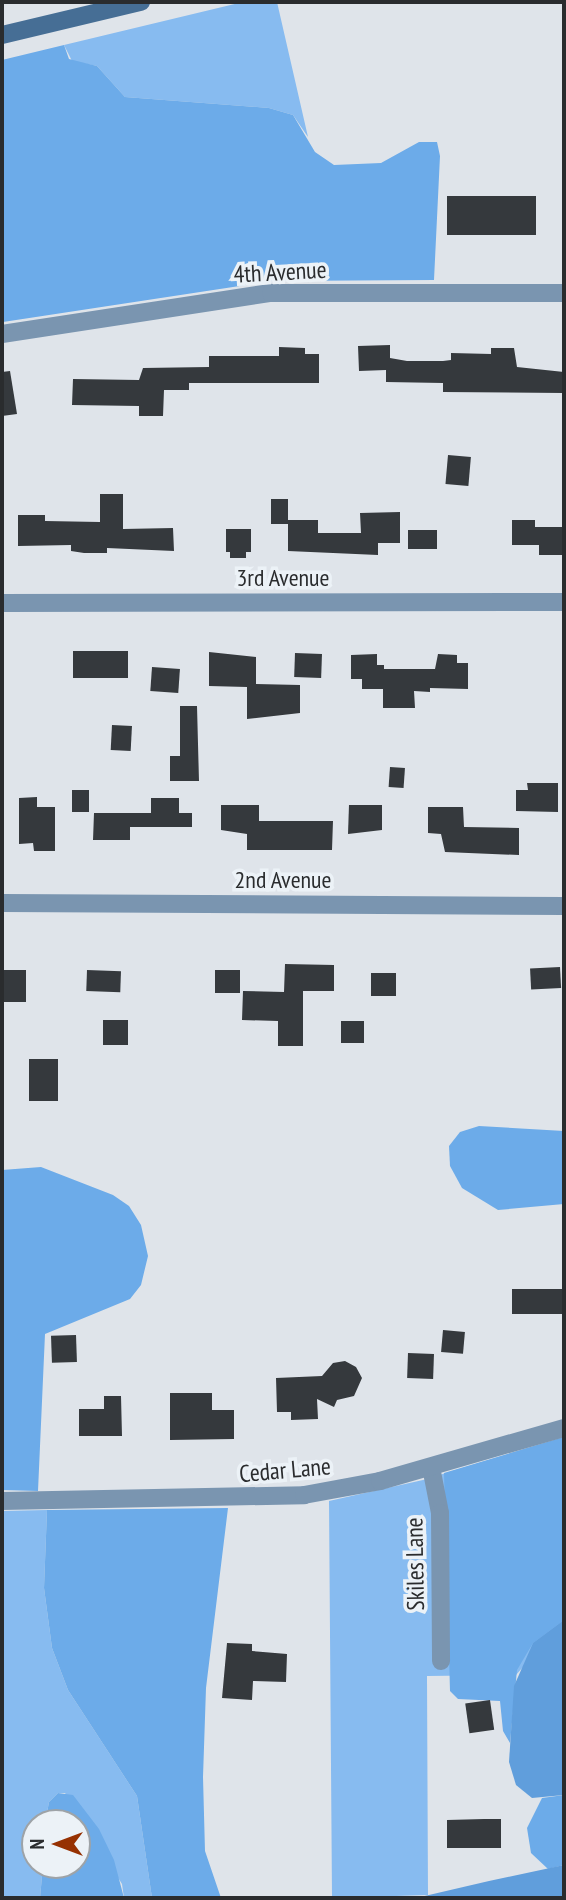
<!DOCTYPE html>
<html>
<head>
<meta charset="utf-8">
<style>
	body { margin:0 }
	#map { position:relative; width:566px; height:1900px; overflow:hidden; background:#dfe4ea; font-family:"PT Sans Narrow",sans-serif }
	div>[style] { position:absolute }
	[style*='--x'] { left:calc(var(--x)*1px); top:calc(var(--y)*1px); width:calc(var(--w)*1px); rotate:calc(var(--a)*1deg) }
	.green>* { inset:0; background:#87bbf0 }
	.forest>* { inset:0; background:#6cabe9 }
	.water>* { inset:0; background:#609edc }
	.building>* { inset:0; background:#35393d; transform-origin:0 0 }
	.street>* { height:18px; margin:-9px; padding:0 9px; transform-origin:9px; border-radius:9px; background:#7a95b0 }
	.secondary>* { height:18px; margin:-9px; padding:0 9px; transform-origin:9px; border-radius:9px; background:#466e95 }
	span { translate:-50% -50%; white-space:nowrap; text-align:center; line-height:1.15; -webkit-text-stroke:7px #ecf2f7; paint-order:stroke }
	.street-label { font-size:24px; color:#2a2c2e }
	.frame { position:absolute; inset:0; border:4px solid #2a2c2e; pointer-events:none }
	.north { position:absolute; left:21px; top:1809px; width:70px; height:70px; box-sizing:border-box; background:#ecf2f7; border:2px solid #9ea3a7; border-radius:50%; rotate:270deg; font-size:19px; font-weight:700; line-height:28px; text-align:center; color:#2a2c2e }
	.north::after { content:''; display:block; margin:auto; width:24px; height:32px; background:#963102; clip-path:polygon(50% 0,100% 100%,50% 72%,0 100%) }
</style>
</head>
<body>
<div id="map">
	<div class="green">
		<i style="clip-path:polygon(243px 2px,277px 2px,308px 137px,293px 115px,269px 108px,125px 97px,97px 66px,72px 61px,64px 45px)"></i>
		<i style="clip-path:polygon(564px 1437px,564px 1620px,516px 1675px,427px 1676px,428px 1895px,332px 1898px,329px 1501px,423px 1480px)"></i>
		<i style="clip-path:polygon(47px 1510px,44px 1588px,52px 1648px,68px 1690px,137px 1796px,152px 1898px,124px 1898px,122px 1884px,65px 1793px,58px 1793px,49px 1802px,45px 1823px,35px 1823px,35px 1865px,43px 1865px,40px 1898px,2px 1898px,2px 1511px)"></i>
	</div>
	<div class="forest">
		<i style="clip-path:polygon(64px 45px,69px 59px,97px 66px,125px 97px,269px 108px,293px 115px,315px 152px,334px 165px,381px 163px,419px 142px,437px 142px,440px 156px,434px 280px,272px 281px,3px 322px,2px 60px)"></i>
		<i style="clip-path:polygon(479px 1126px,564px 1131px,564px 1204px,498px 1210px,462px 1188px,450px 1166px,449px 1146px,460px 1132px)"></i>
		<i style="clip-path:polygon(41px 1167px,113px 1195px,129px 1206px,141px 1225px,148px 1256px,141px 1285px,130px 1299px,45px 1334px,38px 1491px,2px 1490px,2px 1170px)"></i>
		<i style="clip-path:polygon(564px 1437px,564px 1620px,533px 1643px,517px 1670px,510px 1743px,503px 1731px,500px 1701px,458px 1699px,450px 1691px,444px 1473px)"></i>
		<i style="clip-path:polygon(228px 1508px,206px 1688px,203px 1777px,205px 1851px,221px 1898px,152px 1898px,137px 1796px,68px 1690px,52px 1648px,44px 1588px,47px 1510px)"></i>
		<i style="clip-path:polygon(58px 1793px,73px 1795px,99px 1829px,114px 1860px,124px 1898px,40px 1898px,43px 1865px,77px 1865px,77px 1823px,45px 1823px,49px 1802px)"></i>
		<i style="clip-path:polygon(564px 1795px,564px 1865px,548px 1869px,531px 1853px,527px 1828px,542px 1798px)"></i>
	</div>
	<div class="water">
		<i style="clip-path:polygon(564px 1620px,564px 1795px,532px 1798px,516px 1785px,509px 1762px,514px 1686px,533px 1643px)"></i>
		<i style="clip-path:polygon(564px 1865px,564px 1898px,416px 1898px,489px 1881px)"></i>
	</div>
	<div class="building">
		<i style="left:447px;top:196px;width:89px;height:39px"></i>
		<i style="clip-path:polygon(390px 345px,390px 358px,407px 361px,443px 361px,451px 360px,451px 353px,491px 354px,491px 348px,514px 348px,517px 367px,564px 372px,564px 393px,443px 392px,443px 383px,386px 382px,386px 370px,359px 371px,358px 346px)"></i>
		<i style="clip-path:polygon(279px 347px,305px 348px,305px 354px,319px 354px,319px 383px,189px 383px,189px 390px,164px 390px,163px 416px,139px 416px,139px 406px,72px 405px,73px 379px,139px 380px,143px 368px,209px 367px,209px 356px,279px 356px)"></i>
		<i style="clip-path:polygon(10px 371px,17px 414px,2px 416px,2px 372px)"></i>
		<i style="left:448px;top:455px;width:23px;height:29px;rotate:5deg"></i>
		<i style="clip-path:polygon(100px 494px,123px 494px,123px 529px,173px 528px,174px 551px,107px 548px,107px 553px,84px 553px,71px 551px,71px 545px,18px 546px,18px 515px,45px 515px,45px 521px,100px 522px)"></i>
		<i style="left:271px;top:499px;width:17px;height:25px"></i>
		<i style="clip-path:polygon(400px 512px,400px 543px,378px 543px,378px 555px,288px 551px,288px 520px,318px 520px,318px 533px,361px 533px,360px 513px)"></i>
		<i style="clip-path:polygon(512px 520px,535px 520px,535px 527px,564px 527px,564px 555px,539px 555px,539px 545px,512px 545px)"></i>
		<i style="clip-path:polygon(226px 529px,251px 529px,251px 552px,246px 552px,246px 558px,230px 558px,230px 552px,226px 552px)"></i>
		<i style="left:408px;top:530px;width:29px;height:19px"></i>
		<i style="left:128px;top:651px;width:27px;height:55px;rotate:90deg"></i>
		<i style="clip-path:polygon(209px 652px,256px 657px,256px 684px,300px 685px,300px 713px,247px 719px,247px 687px,209px 686px)"></i>
		<i style="left:295px;top:653px;width:27px;height:24px;rotate:2deg"></i>
		<i style="clip-path:polygon(377px 654px,377px 665px,384px 665px,384px 669px,435px 669px,438px 654px,457px 655px,457px 663px,468px 663px,468px 689px,430px 688px,430px 692px,414px 691px,415px 708px,383px 708px,383px 689px,362px 689px,362px 679px,351px 679px,351px 655px)"></i>
		<i style="left:152px;top:667px;width:28px;height:24px;rotate:4deg"></i>
		<i style="clip-path:polygon(180px 706px,197px 706px,199px 781px,170px 781px,170px 756px,180px 756px)"></i>
		<i style="left:112px;top:725px;width:20px;height:25px;rotate:3deg"></i>
		<i style="left:390px;top:767px;width:15px;height:20px;rotate:4deg"></i>
		<i style="clip-path:polygon(527px 783px,558px 783px,558px 812px,516px 811px,516px 790px,528px 790px)"></i>
		<i style="left:72px;top:790px;width:17px;height:22px"></i>
		<i style="clip-path:polygon(37px 797px,37px 807px,55px 807px,55px 851px,34px 851px,33px 843px,19px 844px,19px 798px)"></i>
		<i style="clip-path:polygon(151px 798px,179px 798px,179px 813px,192px 813px,192px 827px,130px 827px,130px 840px,93px 840px,94px 813px,151px 813px)"></i>
		<i style="clip-path:polygon(221px 805px,259px 805px,259px 821px,333px 821px,332px 850px,247px 850px,247px 834px,221px 830px)"></i>
		<i style="clip-path:polygon(349px 805px,382px 805px,382px 830px,348px 834px)"></i>
		<i style="clip-path:polygon(428px 807px,463px 807px,464px 827px,519px 828px,519px 855px,445px 852px,441px 834px,428px 833px)"></i>
		<i style="clip-path:polygon(285px 964px,334px 965px,334px 991px,303px 991px,303px 1046px,278px 1046px,278px 1021px,242px 1020px,243px 991px,284px 992px)"></i>
		<i style="left:560px;top:967px;width:21px;height:30px;rotate:87deg"></i>
		<i style="left:4px;top:970px;width:22px;height:32px"></i>
		<i style="left:87px;top:970px;width:34px;height:21px;rotate:2deg"></i>
		<i style="left:215px;top:970px;width:25px;height:23px"></i>
		<i style="left:371px;top:973px;width:25px;height:23px"></i>
		<i style="left:103px;top:1020px;width:25px;height:25px"></i>
		<i style="left:364px;top:1021px;width:22px;height:23px;rotate:90deg"></i>
		<i style="left:29px;top:1059px;width:29px;height:42px"></i>
		<i style="left:564px;top:1289px;width:25px;height:52px;rotate:90deg"></i>
		<i style="left:443px;top:1330px;width:22px;height:22px;rotate:5deg"></i>
		<i style="left:76px;top:1335px;width:27px;height:25px;rotate:88deg"></i>
		<i style="left:408px;top:1353px;width:26px;height:25px;rotate:2deg"></i>
		<i style="clip-path:polygon(345px 1361px,356px 1367px,362px 1378px,354px 1396px,337px 1400px,334px 1407px,317px 1399px,318px 1419px,291px 1420px,291px 1412px,277px 1412px,276px 1378px,322px 1376px,333px 1363px)"></i>
		<i style="clip-path:polygon(170px 1393px,212px 1393px,212px 1410px,234px 1410px,234px 1439px,170px 1440px)"></i>
		<i style="clip-path:polygon(104px 1396px,121px 1396px,122px 1436px,79px 1436px,79px 1409px,104px 1409px)"></i>
		<i style="clip-path:polygon(227px 1643px,252px 1644px,252px 1651px,287px 1654px,286px 1682px,253px 1681px,252px 1700px,222px 1698px)"></i>
		<i style="left:490px;top:1700px;width:30px;height:25px;rotate:82deg"></i>
		<i style="clip-path:polygon(484px 1819px,501px 1819px,501px 1848px,447px 1848px,447px 1820px)"></i>
	</div>
	<div class="street">
		<i style="--x:2;--y:334;--w:272;--a:-8.7"></i>
		<i style="--x:271;--y:293;--w:293;--a:0"></i>
		<i style="--x:2;--y:603;--w:562;--a:-0.1"></i>
		<i style="--x:2;--y:903;--w:562;--a:0.31"></i>
		<i style="--x:431;--y:1467;--w:47;--a:78.9"></i>
		<i style="--x:440;--y:1513;--w:148;--a:89.6"></i>
		<i style="--x:2;--y:1501;--w:302;--a:-1.1"></i>
		<i style="--x:304;--y:1495;--w:77;--a:-10.4"></i>
		<i style="--x:380;--y:1481;--w:191;--a:-16.1"></i>
	</div>
	<div class="secondary">
		<i style="--x:2;--y:35;--w:143;--a:-13.4"></i>
	</div>
	<div class="street-label">
		<span style="left:280px;top:272px;rotate:-3deg">4th Avenue</span>
		<span style="left:283px;top:578px">3rd Avenue</span>
		<span style="left:283px;top:880px">2nd Avenue</span>
		<span style="left:285px;top:1470px;rotate:-5deg">Cedar Lane</span>
		<span style="left:415px;top:1564px;rotate:-91deg">Skiles Lane</span>
	</div>
	<div class="frame"></div>
	<div class="north">N</div>
</div>
</body>
</html>
